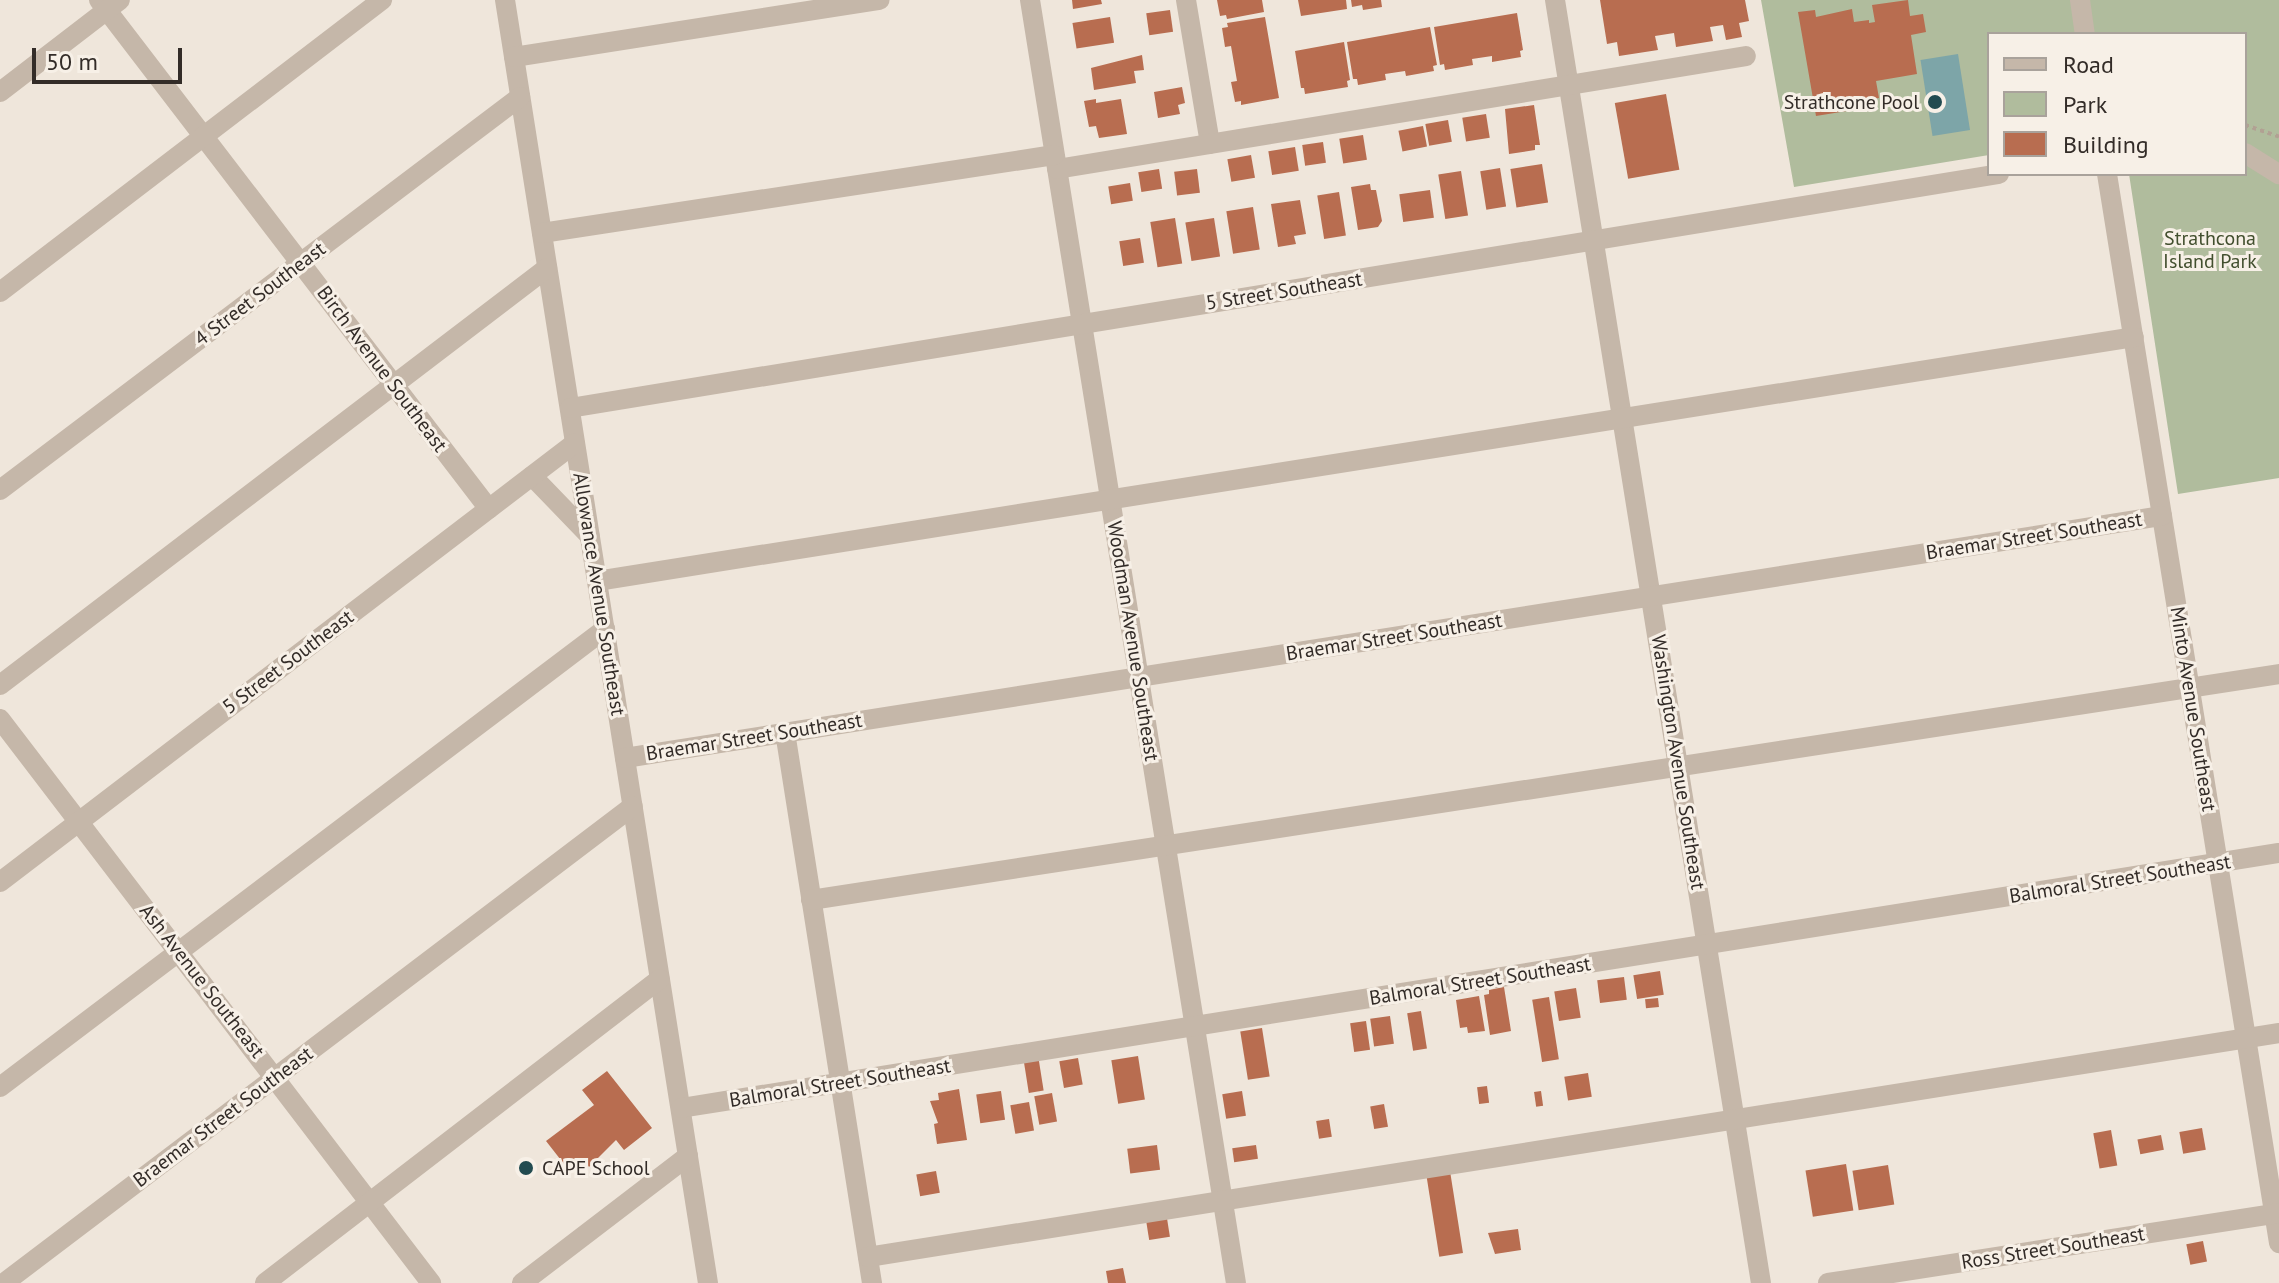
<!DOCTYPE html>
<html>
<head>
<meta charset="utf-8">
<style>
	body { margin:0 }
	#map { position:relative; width:2279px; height:1283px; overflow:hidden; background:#efe6db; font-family:"PT Sans",sans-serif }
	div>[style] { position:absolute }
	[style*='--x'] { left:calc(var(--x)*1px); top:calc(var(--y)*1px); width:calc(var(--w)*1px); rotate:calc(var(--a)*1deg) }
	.green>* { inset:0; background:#b0bc9d }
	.water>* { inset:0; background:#7da5a8; transform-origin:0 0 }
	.building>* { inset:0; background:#b86d50; transform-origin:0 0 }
	.path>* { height:4px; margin-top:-2px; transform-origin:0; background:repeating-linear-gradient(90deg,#b1a193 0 4px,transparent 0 8px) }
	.minor>* { height:20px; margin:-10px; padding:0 10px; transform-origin:10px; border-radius:10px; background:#c5b7a9 }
	.dots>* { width:22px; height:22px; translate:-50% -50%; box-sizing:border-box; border:4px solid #f7f0e7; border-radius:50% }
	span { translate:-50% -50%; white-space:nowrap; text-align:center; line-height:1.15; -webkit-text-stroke:6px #f7f0e7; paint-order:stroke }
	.poi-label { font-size:20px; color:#332c28 }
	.right { translate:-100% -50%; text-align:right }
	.left { translate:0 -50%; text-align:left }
	.park-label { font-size:20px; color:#424f2e }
	.street-label { font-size:20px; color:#332c28 }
	.legend { position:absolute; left:1987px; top:32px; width:260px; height:144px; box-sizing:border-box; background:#f7f0e7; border:2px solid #a9a29b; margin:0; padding:10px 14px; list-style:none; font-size:24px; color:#332c28 }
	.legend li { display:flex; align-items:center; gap:16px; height:40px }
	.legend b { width:40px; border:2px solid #a9a29b }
	.scale { position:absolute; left:32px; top:48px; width:150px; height:36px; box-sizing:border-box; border:4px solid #332c28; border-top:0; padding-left:10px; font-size:24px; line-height:28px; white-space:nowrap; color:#332c28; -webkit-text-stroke:6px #f7f0e7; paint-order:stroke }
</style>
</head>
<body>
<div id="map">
	<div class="green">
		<i style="clip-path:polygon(1761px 0,2279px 0,2279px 478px,2178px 494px,2129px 174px,2245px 174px,2245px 34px,1989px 34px,1989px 155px,1794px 187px)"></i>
	</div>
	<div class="water">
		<i style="left:1958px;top:54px;width:77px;height:38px;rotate:81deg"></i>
	</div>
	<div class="building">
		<i style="clip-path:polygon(1072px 0,1101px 0,1102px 4px,1073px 9px)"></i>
		<i style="clip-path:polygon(1217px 0,1262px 0,1264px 12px,1227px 19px,1226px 15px,1220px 16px)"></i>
		<i style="clip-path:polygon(1298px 0,1346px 0,1347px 9px,1301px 16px)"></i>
		<i style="clip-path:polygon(1351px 0,1381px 0,1382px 7px,1363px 10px,1362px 5px,1352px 7px)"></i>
		<i style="clip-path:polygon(1600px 0,1745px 0,1749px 21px,1739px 23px,1742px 37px,1726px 40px,1723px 25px,1710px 27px,1713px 41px,1676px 47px,1674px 33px,1655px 36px,1658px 50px,1619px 56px,1617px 42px,1607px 44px)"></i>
		<i style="clip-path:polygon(1908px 0,1910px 16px,1923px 14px,1926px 32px,1911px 35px,1917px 74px,1876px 81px,1879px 98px,1858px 101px,1859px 109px,1816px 116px,1798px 12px,1815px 10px,1816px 17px,1852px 9px,1854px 22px,1869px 20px,1869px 23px,1875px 22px,1872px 5px)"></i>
		<i style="left:1170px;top:10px;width:22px;height:24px;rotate:82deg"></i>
		<i style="clip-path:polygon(1517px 13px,1523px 50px,1520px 51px,1521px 57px,1492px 62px,1492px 56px,1472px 59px,1473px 65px,1445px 70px,1444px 64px,1440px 65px,1434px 27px)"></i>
		<i style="left:1110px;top:17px;width:26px;height:38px;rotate:81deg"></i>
		<i style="clip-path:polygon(1265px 17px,1279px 98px,1241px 105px,1241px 101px,1235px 102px,1231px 82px,1237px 81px,1231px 46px,1225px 47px,1222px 28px,1228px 27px,1227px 23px)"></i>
		<i style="clip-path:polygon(1430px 27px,1437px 65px,1433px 66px,1434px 71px,1406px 76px,1405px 71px,1385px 74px,1386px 80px,1358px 85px,1357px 79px,1353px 79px,1347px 42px)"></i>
		<i style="clip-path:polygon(1344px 42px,1350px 80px,1347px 81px,1348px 87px,1305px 94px,1304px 88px,1301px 88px,1295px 51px)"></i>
		<i style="clip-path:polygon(1142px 55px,1144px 70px,1134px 71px,1136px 83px,1094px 90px,1091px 68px)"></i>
		<i style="clip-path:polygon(1182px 87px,1185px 103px,1178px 105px,1180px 114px,1158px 118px,1154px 92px)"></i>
		<i style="left:1666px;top:94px;width:77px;height:52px;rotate:80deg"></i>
		<i style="clip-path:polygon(1096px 99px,1096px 103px,1121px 99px,1127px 134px,1099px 138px,1096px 126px,1089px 127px,1084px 101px)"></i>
		<i style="clip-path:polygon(1534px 105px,1540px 145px,1535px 145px,1535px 150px,1509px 154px,1505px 109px)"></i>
		<i style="left:1486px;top:114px;width:24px;height:24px;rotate:81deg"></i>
		<i style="left:1448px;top:120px;width:22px;height:23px;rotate:80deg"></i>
		<i style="left:1423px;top:126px;width:21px;height:25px;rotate:79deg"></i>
		<i style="left:1363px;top:135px;width:25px;height:24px;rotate:81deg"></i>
		<i style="left:1323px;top:142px;width:21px;height:21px;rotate:82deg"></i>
		<i style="left:1295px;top:147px;width:24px;height:27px;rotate:81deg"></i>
		<i style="left:1251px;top:155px;width:23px;height:24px;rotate:80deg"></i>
		<i style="left:1542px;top:164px;width:39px;height:32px;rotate:81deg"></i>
		<i style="left:1500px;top:168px;width:39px;height:20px;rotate:81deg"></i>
		<i style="left:1159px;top:169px;width:20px;height:21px;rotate:81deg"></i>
		<i style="left:1197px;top:169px;width:24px;height:23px;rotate:83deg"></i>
		<i style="left:1461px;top:171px;width:45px;height:23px;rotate:81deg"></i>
		<i style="left:1130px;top:183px;width:18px;height:22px;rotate:81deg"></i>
		<i style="clip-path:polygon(1370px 184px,1371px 190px,1376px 190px,1382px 221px,1378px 227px,1358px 230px,1351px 187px)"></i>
		<i style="left:1430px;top:190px;width:28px;height:31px;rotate:82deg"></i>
		<i style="left:1339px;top:192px;width:44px;height:22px;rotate:81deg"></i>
		<i style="clip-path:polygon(1300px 200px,1306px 234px,1294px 236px,1296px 244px,1278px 247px,1271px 204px)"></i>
		<i style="left:1253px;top:207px;width:43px;height:27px;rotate:81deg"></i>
		<i style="left:1175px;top:218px;width:46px;height:25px;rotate:81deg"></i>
		<i style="left:1214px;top:218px;width:39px;height:29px;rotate:81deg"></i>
		<i style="left:1140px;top:238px;width:25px;height:21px;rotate:81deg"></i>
		<i style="left:1660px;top:971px;width:24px;height:27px;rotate:81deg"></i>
		<i style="left:1624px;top:977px;width:23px;height:27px;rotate:83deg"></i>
		<i style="clip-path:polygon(1504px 987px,1511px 1031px,1490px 1035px,1484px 995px,1489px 994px,1489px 990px)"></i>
		<i style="left:1576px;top:988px;width:30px;height:22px;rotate:81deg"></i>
		<i style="clip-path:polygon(1479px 996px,1485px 1031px,1468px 1033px,1467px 1027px,1460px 1028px,1456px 1000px)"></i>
		<i style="left:1549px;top:997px;width:63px;height:17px;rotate:81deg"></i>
		<i style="left:1658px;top:998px;width:9px;height:13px;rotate:84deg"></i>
		<i style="left:1421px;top:1011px;width:38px;height:14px;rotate:81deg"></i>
		<i style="left:1390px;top:1016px;width:28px;height:20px;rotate:82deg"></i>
		<i style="left:1366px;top:1021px;width:29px;height:16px;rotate:82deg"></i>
		<i style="left:1262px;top:1028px;width:49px;height:22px;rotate:81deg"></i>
		<i style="left:1038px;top:1055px;width:36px;height:15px;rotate:81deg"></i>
		<i style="left:1138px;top:1056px;width:44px;height:27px;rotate:81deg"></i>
		<i style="left:1078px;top:1058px;width:27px;height:19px;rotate:80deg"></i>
		<i style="clip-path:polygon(607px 1071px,652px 1128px,624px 1150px,616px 1140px,589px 1167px,586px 1162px,571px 1173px,546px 1141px,594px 1105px,582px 1090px)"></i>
		<i style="left:1588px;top:1073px;width:24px;height:24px;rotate:81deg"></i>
		<i style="left:1487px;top:1086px;width:17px;height:10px;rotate:83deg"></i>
		<i style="clip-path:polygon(959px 1089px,967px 1140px,937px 1144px,934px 1124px,938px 1123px,930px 1101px,939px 1100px,938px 1093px)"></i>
		<i style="left:1001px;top:1091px;width:29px;height:25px;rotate:82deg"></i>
		<i style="left:1242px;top:1091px;width:25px;height:20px;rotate:81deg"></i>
		<i style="left:1541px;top:1091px;width:15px;height:7px;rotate:82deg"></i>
		<i style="left:1052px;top:1093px;width:29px;height:18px;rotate:80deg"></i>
		<i style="left:1029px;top:1102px;width:29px;height:19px;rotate:80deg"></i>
		<i style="left:1384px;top:1104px;width:23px;height:14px;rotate:80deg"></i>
		<i style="left:1329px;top:1119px;width:18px;height:13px;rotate:81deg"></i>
		<i style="left:2202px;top:1128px;width:22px;height:23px;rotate:80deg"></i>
		<i style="left:2111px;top:1130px;width:36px;height:18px;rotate:80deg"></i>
		<i style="left:2161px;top:1135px;width:15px;height:24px;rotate:79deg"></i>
		<i style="left:1157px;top:1145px;width:25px;height:30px;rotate:83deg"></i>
		<i style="left:1256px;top:1145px;width:14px;height:24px;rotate:82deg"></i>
		<i style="left:1846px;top:1164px;width:47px;height:41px;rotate:81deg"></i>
		<i style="left:1888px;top:1165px;width:40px;height:36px;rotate:81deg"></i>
		<i style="left:936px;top:1171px;width:22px;height:20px;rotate:80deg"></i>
		<i style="left:1450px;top:1171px;width:83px;height:24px;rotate:81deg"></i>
		<i style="left:1166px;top:1212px;width:25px;height:21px;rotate:81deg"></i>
		<i style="clip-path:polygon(1518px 1229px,1521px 1250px,1495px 1254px,1488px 1233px)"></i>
		<i style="left:2203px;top:1241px;width:21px;height:17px;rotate:79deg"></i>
		<i style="clip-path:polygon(1123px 1268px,1126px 1283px,1108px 1283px,1106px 1271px)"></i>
	</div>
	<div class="path">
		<i style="--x:2245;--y:125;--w:36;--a:19"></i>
	</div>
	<div class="minor">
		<i style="--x:99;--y:0;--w:641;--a:52.54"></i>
		<i style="--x:505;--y:0;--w:1299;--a:81.01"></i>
		<i style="--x:1030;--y:0;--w:1299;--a:80.88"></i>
		<i style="--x:1186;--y:0;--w:146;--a:80.5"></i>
		<i style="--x:1555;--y:0;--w:1299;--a:80.88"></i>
		<i style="--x:2080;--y:0;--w:34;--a:82"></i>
		<i style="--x:514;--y:57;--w:370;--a:-8.9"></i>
		<i style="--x:0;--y:92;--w:151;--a:-37.5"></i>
		<i style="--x:2245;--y:153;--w:40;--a:32"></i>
		<i style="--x:1057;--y:169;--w:698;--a:-9.31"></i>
		<i style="--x:2107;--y:174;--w:1083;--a:80.86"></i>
		<i style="--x:542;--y:233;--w:518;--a:-8.66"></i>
		<i style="--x:0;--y:292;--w:481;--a:-37.4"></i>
		<i style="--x:570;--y:408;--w:1448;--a:-9.3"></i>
		<i style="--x:532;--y:476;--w:83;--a:46"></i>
		<i style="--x:0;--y:490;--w:652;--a:-37.08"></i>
		<i style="--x:597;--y:581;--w:1556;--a:-9.02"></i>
		<i style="--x:0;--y:685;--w:688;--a:-37.32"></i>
		<i style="--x:0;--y:719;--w:710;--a:52.61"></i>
		<i style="--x:785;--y:732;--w:558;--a:81.03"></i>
		<i style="--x:625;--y:758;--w:1556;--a:-8.95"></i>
		<i style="--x:0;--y:882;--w:723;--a:-37.36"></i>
		<i style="--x:811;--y:900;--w:1485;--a:-8.75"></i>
		<i style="--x:0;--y:1087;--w:759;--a:-37.13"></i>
		<i style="--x:681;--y:1108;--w:1618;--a:-9.07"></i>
		<i style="--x:868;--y:1257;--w:1429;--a:-9.02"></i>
		<i style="--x:4;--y:1283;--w:789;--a:-37.17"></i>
		<i style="--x:265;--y:1283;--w:498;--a:-37.6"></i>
		<i style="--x:522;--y:1283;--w:209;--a:-37.4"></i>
		<i style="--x:1828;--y:1283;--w:456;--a:-8.8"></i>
	</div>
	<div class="dots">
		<i style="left:1935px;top:102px;background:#224b50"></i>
		<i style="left:526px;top:1168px;background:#224b50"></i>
	</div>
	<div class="poi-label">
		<span class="right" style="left:1919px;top:102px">Strathcone Pool</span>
		<span class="left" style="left:542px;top:1168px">CAPE School</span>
	</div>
	<div class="park-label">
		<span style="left:2210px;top:250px">Strathcona<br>Island Park</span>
	</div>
	<div class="street-label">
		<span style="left:1284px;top:291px;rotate:-9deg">5 Street Southeast</span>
		<span style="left:260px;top:294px;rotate:-37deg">4 Street Southeast</span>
		<span style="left:382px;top:369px;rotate:53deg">Birch Avenue Southeast</span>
		<span style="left:2034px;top:536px;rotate:-9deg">Braemar Street Southeast</span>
		<span style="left:599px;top:594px;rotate:81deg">Allowance Avenue Southeast</span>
		<span style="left:1394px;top:637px;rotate:-9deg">Braemar Street Southeast</span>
		<span style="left:1133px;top:641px;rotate:81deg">Woodman Avenue Southeast</span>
		<span style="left:288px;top:662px;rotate:-37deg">5 Street Southeast</span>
		<span style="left:2193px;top:709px;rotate:81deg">Minto Avenue Southeast</span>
		<span style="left:754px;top:737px;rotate:-9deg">Braemar Street Southeast</span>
		<span style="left:1678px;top:762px;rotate:81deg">Washington Avenue Southeast</span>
		<span style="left:2120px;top:879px;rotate:-9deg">Balmoral Street Southeast</span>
		<span style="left:202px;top:981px;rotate:52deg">Ash Avenue Southeast</span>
		<span style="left:1480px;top:981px;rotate:-9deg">Balmoral Street Southeast</span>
		<span style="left:840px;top:1083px;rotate:-9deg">Balmoral Street Southeast</span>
		<span style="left:223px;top:1117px;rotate:-37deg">Braemar Street Southeast</span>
		<span style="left:2053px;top:1248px;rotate:-9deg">Ross Street Southeast</span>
	</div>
	<ul class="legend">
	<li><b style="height:10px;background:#c5b7a9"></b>Road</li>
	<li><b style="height:22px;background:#b0bc9d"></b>Park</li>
	<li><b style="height:22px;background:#b86d50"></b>Building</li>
	</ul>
	<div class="scale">50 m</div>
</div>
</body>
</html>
